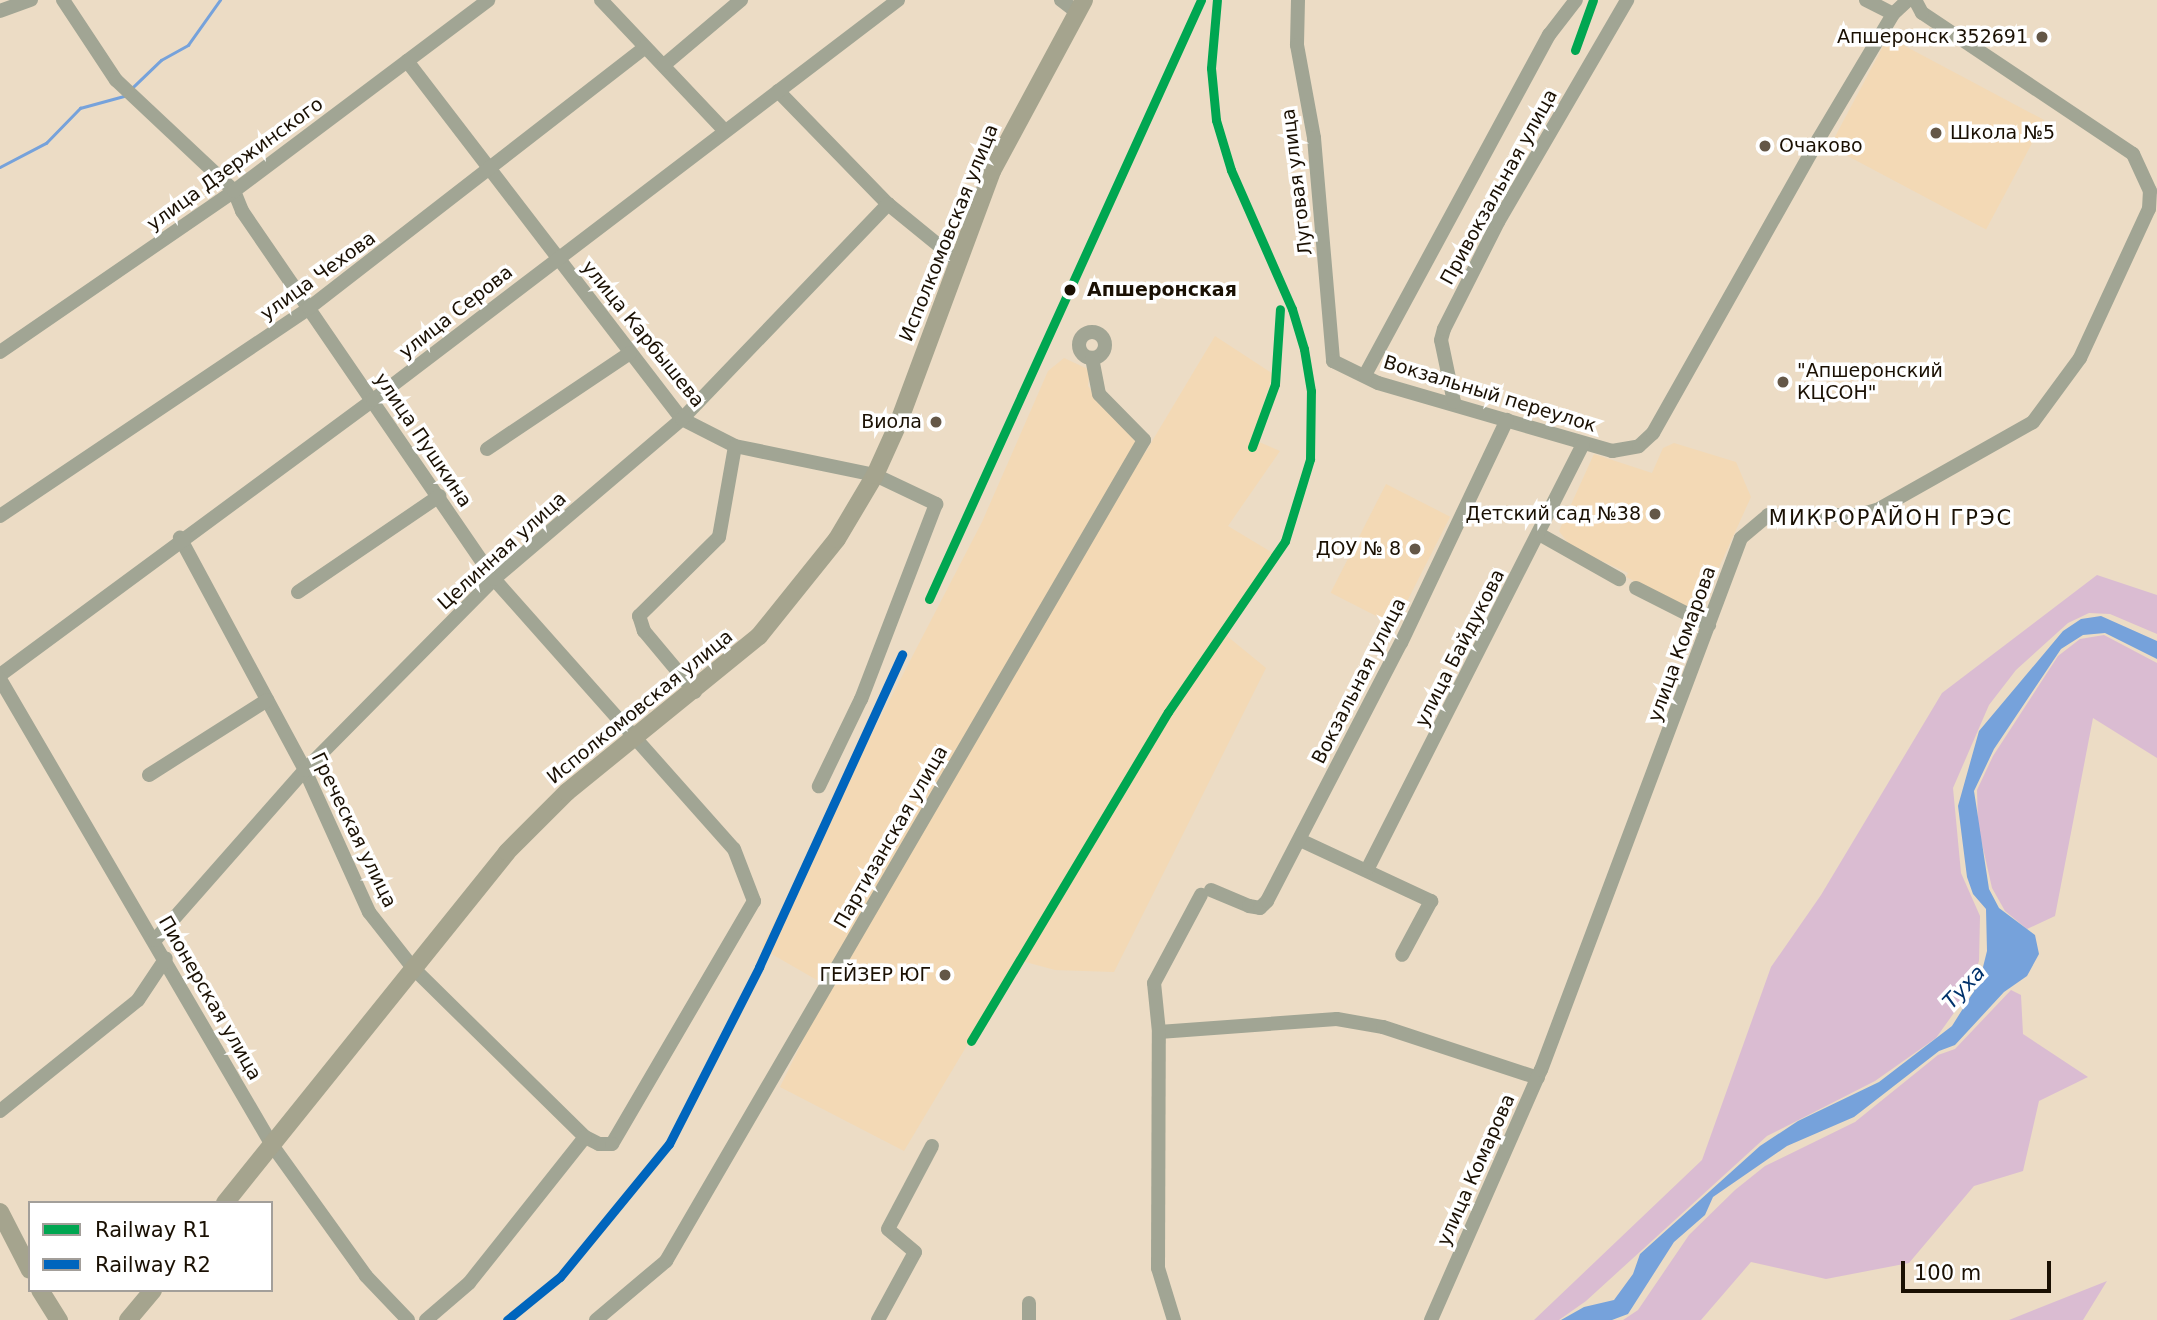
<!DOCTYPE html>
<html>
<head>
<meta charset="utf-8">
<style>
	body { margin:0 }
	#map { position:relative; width:2157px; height:1320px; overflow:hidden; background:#ecdcc5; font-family:"DejaVu Sans",sans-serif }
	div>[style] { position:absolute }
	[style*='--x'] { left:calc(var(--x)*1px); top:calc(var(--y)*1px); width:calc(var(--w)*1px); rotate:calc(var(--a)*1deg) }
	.built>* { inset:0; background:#f3d9b5; transform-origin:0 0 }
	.green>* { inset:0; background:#dabcd2 }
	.water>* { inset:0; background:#76a2db }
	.stream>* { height:2.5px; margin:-1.25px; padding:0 1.25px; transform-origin:1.25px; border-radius:1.25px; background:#76a2db }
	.minor>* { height:14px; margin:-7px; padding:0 7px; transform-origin:7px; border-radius:7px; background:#a1a594 }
	.minor>.ring { margin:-7px; padding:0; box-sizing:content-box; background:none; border:14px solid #a1a594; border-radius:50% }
	.major>* { height:18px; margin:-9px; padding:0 9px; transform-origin:9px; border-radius:9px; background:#a5a48e }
	.rail-1>* { height:9px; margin:-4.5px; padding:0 4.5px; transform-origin:4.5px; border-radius:4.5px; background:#00a651 }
	.rail-2>* { height:9px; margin:-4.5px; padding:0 4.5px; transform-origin:4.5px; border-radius:4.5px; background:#0065bd }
	.dots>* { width:19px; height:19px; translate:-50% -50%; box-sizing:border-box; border:4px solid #fff; border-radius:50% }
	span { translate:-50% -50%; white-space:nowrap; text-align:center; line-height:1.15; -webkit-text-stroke:7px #fff; paint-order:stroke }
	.poi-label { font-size:19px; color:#1a1003 }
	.right { translate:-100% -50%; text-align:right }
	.left { translate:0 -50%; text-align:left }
	.street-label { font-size:19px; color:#1a1003 }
	.stop-label { font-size:19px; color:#1a1003; font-weight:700 }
	.neighbourhood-label { font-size:21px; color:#1a1003; letter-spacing:2px }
	.water-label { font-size:21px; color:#01326b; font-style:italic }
	.legend { position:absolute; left:28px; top:1201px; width:245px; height:91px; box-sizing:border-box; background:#fff; border:2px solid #a39f9a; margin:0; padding:9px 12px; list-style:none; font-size:21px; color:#1a1003 }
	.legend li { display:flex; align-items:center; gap:14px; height:35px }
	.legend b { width:35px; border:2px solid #a39f9a }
	.scale { position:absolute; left:1901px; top:1261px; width:150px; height:32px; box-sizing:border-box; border:4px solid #1a1003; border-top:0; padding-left:9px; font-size:21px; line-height:24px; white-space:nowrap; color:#1a1003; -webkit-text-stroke:5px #fff; paint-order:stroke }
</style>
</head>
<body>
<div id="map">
	<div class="built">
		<i style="left:1888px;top:37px;width:177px;height:124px;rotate:28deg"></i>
		<i style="clip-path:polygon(1215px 336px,1273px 374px,1252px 439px,1280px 451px,1228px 526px,1276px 555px,1227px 636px,1266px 668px,1114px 972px,1055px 970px,1018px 960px,904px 1151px,780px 1087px,829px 987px,761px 948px,982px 522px,1048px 371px,1064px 358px,1090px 370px,1088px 386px,1145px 453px)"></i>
		<i style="clip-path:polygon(1674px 443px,1736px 462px,1751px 497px,1701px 607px,1685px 606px,1626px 577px,1628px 573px,1571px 547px,1559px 531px,1594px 454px,1652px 473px,1663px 448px)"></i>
		<i style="left:1386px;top:484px;width:72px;height:122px;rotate:27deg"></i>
	</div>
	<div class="green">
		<i style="clip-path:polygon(2097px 575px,2157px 595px,2157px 634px,2110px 614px,2089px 613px,2068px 623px,2016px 670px,1989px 705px,1953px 788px,1961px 873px,1980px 916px,1979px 961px,1966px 996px,1936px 1038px,1875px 1081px,1767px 1136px,1586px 1301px,1559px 1320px,1534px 1320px,1702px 1160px,1771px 967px,1821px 895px,1942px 693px)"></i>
		<i style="clip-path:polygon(2104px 635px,2157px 663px,2157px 758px,2093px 718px,2055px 916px,2027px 929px,2005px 911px,1992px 888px,1978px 826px,1977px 790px,1993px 756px,2058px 656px,2080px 639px)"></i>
		<i style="clip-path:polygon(2011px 990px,2021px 995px,2023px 1034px,2088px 1077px,2039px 1101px,2023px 1171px,1974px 1186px,1909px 1263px,1826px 1279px,1751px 1262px,1701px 1320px,1623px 1320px,1638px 1310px,1689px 1235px,1735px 1190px,1765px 1166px,1855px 1122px,1938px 1055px,1955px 1049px)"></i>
		<i style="clip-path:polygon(2107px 1281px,2083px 1320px,2009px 1320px)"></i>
	</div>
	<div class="water">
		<i style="clip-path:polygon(2101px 616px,2157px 641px,2157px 659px,2105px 633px,2083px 635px,2061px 649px,1994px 749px,1974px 791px,1989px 889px,1999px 908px,2035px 935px,2039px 954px,2027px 976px,2004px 992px,1955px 1045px,1939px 1051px,1854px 1117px,1787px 1146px,1713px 1197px,1705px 1215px,1674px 1242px,1628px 1314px,1612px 1320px,1561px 1320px,1584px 1307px,1614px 1300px,1633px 1274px,1640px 1254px,1760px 1146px,1798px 1121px,1879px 1082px,1952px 1026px,1979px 983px,1987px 951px,1986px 909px,1973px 894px,1967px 877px,1958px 806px,1979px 731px,2063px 631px,2081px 619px)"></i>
	</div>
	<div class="stream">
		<i style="--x:132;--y:88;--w:40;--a:-44"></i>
		<i style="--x:161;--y:60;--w:31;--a:-29"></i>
		<i style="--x:188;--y:45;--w:55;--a:-54.6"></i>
		<i style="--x:0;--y:167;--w:52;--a:-27.6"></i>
		<i style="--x:46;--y:143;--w:49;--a:-45.8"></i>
		<i style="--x:80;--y:108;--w:46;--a:-15.3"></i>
	</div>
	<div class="minor">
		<i style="--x:63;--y:0;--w:96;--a:56.5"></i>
		<i style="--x:116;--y:80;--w:162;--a:43.2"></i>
		<i style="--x:234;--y:191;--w:22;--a:68"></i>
		<i style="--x:242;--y:211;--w:446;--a:55.6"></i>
		<i style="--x:494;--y:579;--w:361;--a:48.4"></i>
		<i style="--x:734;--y:849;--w:56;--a:69"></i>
		<i style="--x:754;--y:901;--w:281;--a:120.3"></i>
		<i style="--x:612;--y:1144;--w:13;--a:180"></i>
		<i style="--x:599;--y:1144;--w:16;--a:-153"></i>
		<i style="--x:585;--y:1137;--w:241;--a:-135.5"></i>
		<i style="--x:413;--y:968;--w:71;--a:-128.2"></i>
		<i style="--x:369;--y:912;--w:156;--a:-114.3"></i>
		<i style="--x:305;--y:770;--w:264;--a:-118.3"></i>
		<i style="--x:601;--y:0;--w:179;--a:46.6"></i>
		<i style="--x:1061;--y:0;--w:20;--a:37"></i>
		<i style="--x:1298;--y:0;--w:45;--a:91.3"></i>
		<i style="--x:1297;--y:45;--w:95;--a:79.6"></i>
		<i style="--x:1314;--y:138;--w:224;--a:85.1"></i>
		<i style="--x:1333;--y:361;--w:50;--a:26.1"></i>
		<i style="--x:1378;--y:383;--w:244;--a:16.2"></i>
		<i style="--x:1612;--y:451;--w:27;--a:-10"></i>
		<i style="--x:1639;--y:446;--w:19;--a:-43"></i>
		<i style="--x:1653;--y:433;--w:336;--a:-60.6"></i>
		<i style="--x:1818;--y:140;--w:147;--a:-59.2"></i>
		<i style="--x:1893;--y:14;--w:21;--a:-43"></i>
		<i style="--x:1866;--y:0;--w:30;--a:27"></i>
		<i style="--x:0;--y:11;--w:33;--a:-20"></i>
		<i style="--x:407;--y:61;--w:451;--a:52.5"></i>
		<i style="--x:682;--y:419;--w:59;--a:27"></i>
		<i style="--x:735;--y:446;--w:143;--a:11.7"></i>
		<i style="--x:875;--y:475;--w:68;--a:25.4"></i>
		<i style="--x:936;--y:504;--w:209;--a:111"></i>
		<i style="--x:861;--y:699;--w:97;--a:115.8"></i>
		<i style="--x:664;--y:65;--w:101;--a:-40.2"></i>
		<i style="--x:778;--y:91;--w:158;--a:45.8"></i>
		<i style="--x:888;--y:204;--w:90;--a:39.2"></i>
		<i class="ring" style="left:1079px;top:332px;width:12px;height:12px"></i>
		<i style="--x:0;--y:352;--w:284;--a:-34.5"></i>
		<i style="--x:234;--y:191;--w:318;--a:-36.9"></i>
		<i style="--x:1365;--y:375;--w:387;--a:-61.6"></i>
		<i style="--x:1549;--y:35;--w:44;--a:-52.4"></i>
		<i style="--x:1454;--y:402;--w:63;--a:-101.8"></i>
		<i style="--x:1441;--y:340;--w:11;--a:-75"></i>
		<i style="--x:1444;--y:329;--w:120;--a:-63.2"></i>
		<i style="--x:1498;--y:222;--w:257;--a:-59.8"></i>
		<i style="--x:487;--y:449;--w:172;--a:-33.9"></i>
		<i style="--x:0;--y:516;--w:372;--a:-33.9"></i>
		<i style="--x:309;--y:308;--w:425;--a:-37.8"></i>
		<i style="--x:1539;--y:534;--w:92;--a:29.4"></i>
		<i style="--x:1636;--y:588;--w:82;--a:26.9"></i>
		<i style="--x:298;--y:592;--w:171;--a:-34.2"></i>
		<i style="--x:0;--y:675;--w:463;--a:-36.4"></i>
		<i style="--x:373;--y:400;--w:660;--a:-37.3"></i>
		<i style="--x:0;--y:679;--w:540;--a:59.73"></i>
		<i style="--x:272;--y:1145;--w:161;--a:54.3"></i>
		<i style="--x:366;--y:1276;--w:61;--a:46.3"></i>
		<i style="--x:695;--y:692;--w:80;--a:-129.9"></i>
		<i style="--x:644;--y:631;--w:16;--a:-108"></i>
		<i style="--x:639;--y:616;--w:112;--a:-44.6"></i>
		<i style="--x:719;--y:537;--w:92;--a:-80"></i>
		<i style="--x:149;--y:775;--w:140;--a:-32.4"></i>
		<i style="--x:1300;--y:840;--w:145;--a:25"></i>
		<i style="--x:1431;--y:901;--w:61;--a:118.2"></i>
		<i style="--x:1368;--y:868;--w:475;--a:-63.1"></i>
		<i style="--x:1211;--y:890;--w:41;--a:22.8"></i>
		<i style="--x:1249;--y:906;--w:11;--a:10"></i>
		<i style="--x:1260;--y:908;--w:10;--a:-45"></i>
		<i style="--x:1267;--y:901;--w:291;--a:-62.6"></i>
		<i style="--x:1401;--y:643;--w:247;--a:-64.6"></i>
		<i style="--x:155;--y:940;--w:227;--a:-48.6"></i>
		<i style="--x:305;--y:770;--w:269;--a:-45.3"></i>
		<i style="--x:494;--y:579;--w:247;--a:-40.4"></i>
		<i style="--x:682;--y:419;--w:298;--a:-46.2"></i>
		<i style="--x:1159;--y:1032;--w:178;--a:-4.2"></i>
		<i style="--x:1337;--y:1019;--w:47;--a:9.9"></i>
		<i style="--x:1383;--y:1027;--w:163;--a:18.2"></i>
		<i style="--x:0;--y:1111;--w:177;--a:-38.8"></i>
		<i style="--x:138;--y:1000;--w:50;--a:-56.3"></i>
		<i style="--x:426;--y:1320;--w:57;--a:-40.7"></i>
		<i style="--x:469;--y:1283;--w:186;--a:-51.5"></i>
		<i style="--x:596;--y:1320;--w:92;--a:-40.1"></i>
		<i style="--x:666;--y:1261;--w:950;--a:-59.79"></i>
		<i style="--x:1144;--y:440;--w:64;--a:-134.4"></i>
		<i style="--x:1099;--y:394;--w:37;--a:-101"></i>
		<i style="--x:878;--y:1320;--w:77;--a:-61.4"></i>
		<i style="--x:915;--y:1252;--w:35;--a:-140"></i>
		<i style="--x:888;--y:1229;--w:94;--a:-62.1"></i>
		<i style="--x:1029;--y:1320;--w:17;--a:-90"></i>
		<i style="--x:1174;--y:1320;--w:54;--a:-107.1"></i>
		<i style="--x:1158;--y:1268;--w:236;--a:-89.8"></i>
		<i style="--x:1159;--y:1032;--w:49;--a:-95.8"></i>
		<i style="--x:1154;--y:983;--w:100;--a:-61.9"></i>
		<i style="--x:1431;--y:1320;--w:273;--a:-66.3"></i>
		<i style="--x:1541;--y:1070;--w:568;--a:-69.4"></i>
		<i style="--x:1741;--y:538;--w:35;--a:-40"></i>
		<i style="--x:1768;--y:515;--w:91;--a:0"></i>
		<i style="--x:1859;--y:515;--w:19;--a:-16"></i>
		<i style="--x:1877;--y:510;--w:179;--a:-29.4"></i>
		<i style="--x:2033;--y:422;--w:79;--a:-53.7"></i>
		<i style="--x:2080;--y:358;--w:164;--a:-65.2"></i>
		<i style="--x:2149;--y:209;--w:18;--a:-87"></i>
		<i style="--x:2150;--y:191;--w:41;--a:-114.7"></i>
		<i style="--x:2133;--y:154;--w:254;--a:-146.2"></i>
		<i style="--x:1922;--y:13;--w:15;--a:-118"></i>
	</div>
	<div class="major">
		<i style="--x:225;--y:1203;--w:450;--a:-51.2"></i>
		<i style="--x:507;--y:852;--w:85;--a:-45"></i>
		<i style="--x:567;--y:792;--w:247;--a:-39.1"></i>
		<i style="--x:759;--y:636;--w:124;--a:-51.2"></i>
		<i style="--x:837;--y:539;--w:74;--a:-59.3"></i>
		<i style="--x:875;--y:475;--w:56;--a:-65.7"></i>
		<i style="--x:898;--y:424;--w:270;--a:-69.6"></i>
		<i style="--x:992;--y:171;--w:194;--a:-61.7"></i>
		<i style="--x:0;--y:1212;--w:65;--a:62.7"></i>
		<i style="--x:40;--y:1290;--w:36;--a:58"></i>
		<i style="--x:128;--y:1320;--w:39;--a:-50"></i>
	</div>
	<div class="rail-1">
		<i style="--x:1575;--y:50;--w:53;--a:-70.2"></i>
		<i style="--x:1252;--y:447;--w:67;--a:-69.9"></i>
		<i style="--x:1275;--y:384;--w:75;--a:-86.2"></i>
		<i style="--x:929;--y:599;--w:658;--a:-65.58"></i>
		<i style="--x:971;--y:1041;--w:383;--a:-59.1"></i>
		<i style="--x:1168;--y:712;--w:207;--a:-55.6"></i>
		<i style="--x:1285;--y:541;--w:86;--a:-73"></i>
		<i style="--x:1310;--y:459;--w:68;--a:-89.2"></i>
		<i style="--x:1311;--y:391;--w:43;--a:-99.5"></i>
		<i style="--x:1304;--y:349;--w:42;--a:-106.7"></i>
		<i style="--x:1292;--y:309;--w:152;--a:-113.7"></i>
		<i style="--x:1231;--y:170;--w:52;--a:-106.7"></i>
		<i style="--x:1216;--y:120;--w:52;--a:-95.5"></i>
		<i style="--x:1211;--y:68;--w:68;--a:-85"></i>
	</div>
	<div class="rail-2">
		<i style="--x:507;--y:1320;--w:68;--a:-39.1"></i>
		<i style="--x:560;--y:1277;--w:172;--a:-50.7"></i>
		<i style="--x:669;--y:1144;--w:199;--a:-63"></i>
		<i style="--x:759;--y:967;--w:344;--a:-65.4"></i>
	</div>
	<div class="dots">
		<i style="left:2042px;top:37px;background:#645747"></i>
		<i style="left:1936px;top:133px;background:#645747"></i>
		<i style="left:1765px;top:146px;background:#645747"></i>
		<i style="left:1070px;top:290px;background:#1a1003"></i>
		<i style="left:1783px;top:382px;background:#645747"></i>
		<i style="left:936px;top:422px;background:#645747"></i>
		<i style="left:1655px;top:514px;background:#645747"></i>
		<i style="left:1415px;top:549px;background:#645747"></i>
		<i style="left:945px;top:975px;background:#645747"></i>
	</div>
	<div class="poi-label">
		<span class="right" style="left:2028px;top:37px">Апшеронск 352691</span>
		<span class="left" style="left:1950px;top:133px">Школа №5</span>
		<span class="left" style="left:1779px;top:146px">Очаково</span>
		<span class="left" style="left:1797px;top:382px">"Апшеронский<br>КЦСОН"</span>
		<span class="right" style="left:922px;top:422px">Виола</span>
		<span class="right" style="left:1641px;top:514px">Детский сад №38</span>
		<span class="right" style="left:1401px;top:549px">ДОУ № 8</span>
		<span class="right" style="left:931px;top:975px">ГЕЙЗЕР ЮГ</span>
	</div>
	<div class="street-label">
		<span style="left:235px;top:164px;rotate:-36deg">улица Дзержинского</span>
		<span style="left:1297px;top:182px;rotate:-97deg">Луговая улица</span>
		<span style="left:1499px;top:187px;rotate:-61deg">Привокзальная улица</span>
		<span style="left:949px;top:233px;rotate:-68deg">Исполкомовская улица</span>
		<span style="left:318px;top:276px;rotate:-36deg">улица Чехова</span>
		<span style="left:456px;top:312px;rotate:-38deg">улица Серова</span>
		<span style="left:643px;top:334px;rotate:51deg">улица Карбышева</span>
		<span style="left:1490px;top:394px;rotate:17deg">Вокзальный переулок</span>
		<span style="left:423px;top:440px;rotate:56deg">улица Пушкина</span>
		<span style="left:502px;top:551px;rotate:-42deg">Целинная улица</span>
		<span style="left:1682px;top:644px;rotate:-70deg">улица Комарова</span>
		<span style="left:1460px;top:648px;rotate:-63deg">улица Байдукова</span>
		<span style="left:1359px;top:681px;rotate:-63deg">Вокзальная улица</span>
		<span style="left:640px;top:707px;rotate:-39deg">Исполкомовская улица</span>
		<span style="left:354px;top:830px;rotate:64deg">Греческая улица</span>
		<span style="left:891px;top:837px;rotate:-60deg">Партизанская улица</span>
		<span style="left:210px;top:998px;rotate:60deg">Пионерская улица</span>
		<span style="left:1476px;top:1170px;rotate:-66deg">улица Комарова</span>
	</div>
	<div class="stop-label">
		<span class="left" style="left:1087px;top:290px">Апшеронская</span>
	</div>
	<div class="neighbourhood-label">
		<span style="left:1891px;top:518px">МИКРОРАЙОН ГРЭС</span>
	</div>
	<div class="water-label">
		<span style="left:1964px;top:987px;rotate:-47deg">Туха</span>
	</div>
	<ul class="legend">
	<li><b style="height:9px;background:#00a651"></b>Railway R1</li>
	<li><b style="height:9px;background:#0065bd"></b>Railway R2</li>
	</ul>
	<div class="scale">100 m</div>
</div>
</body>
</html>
